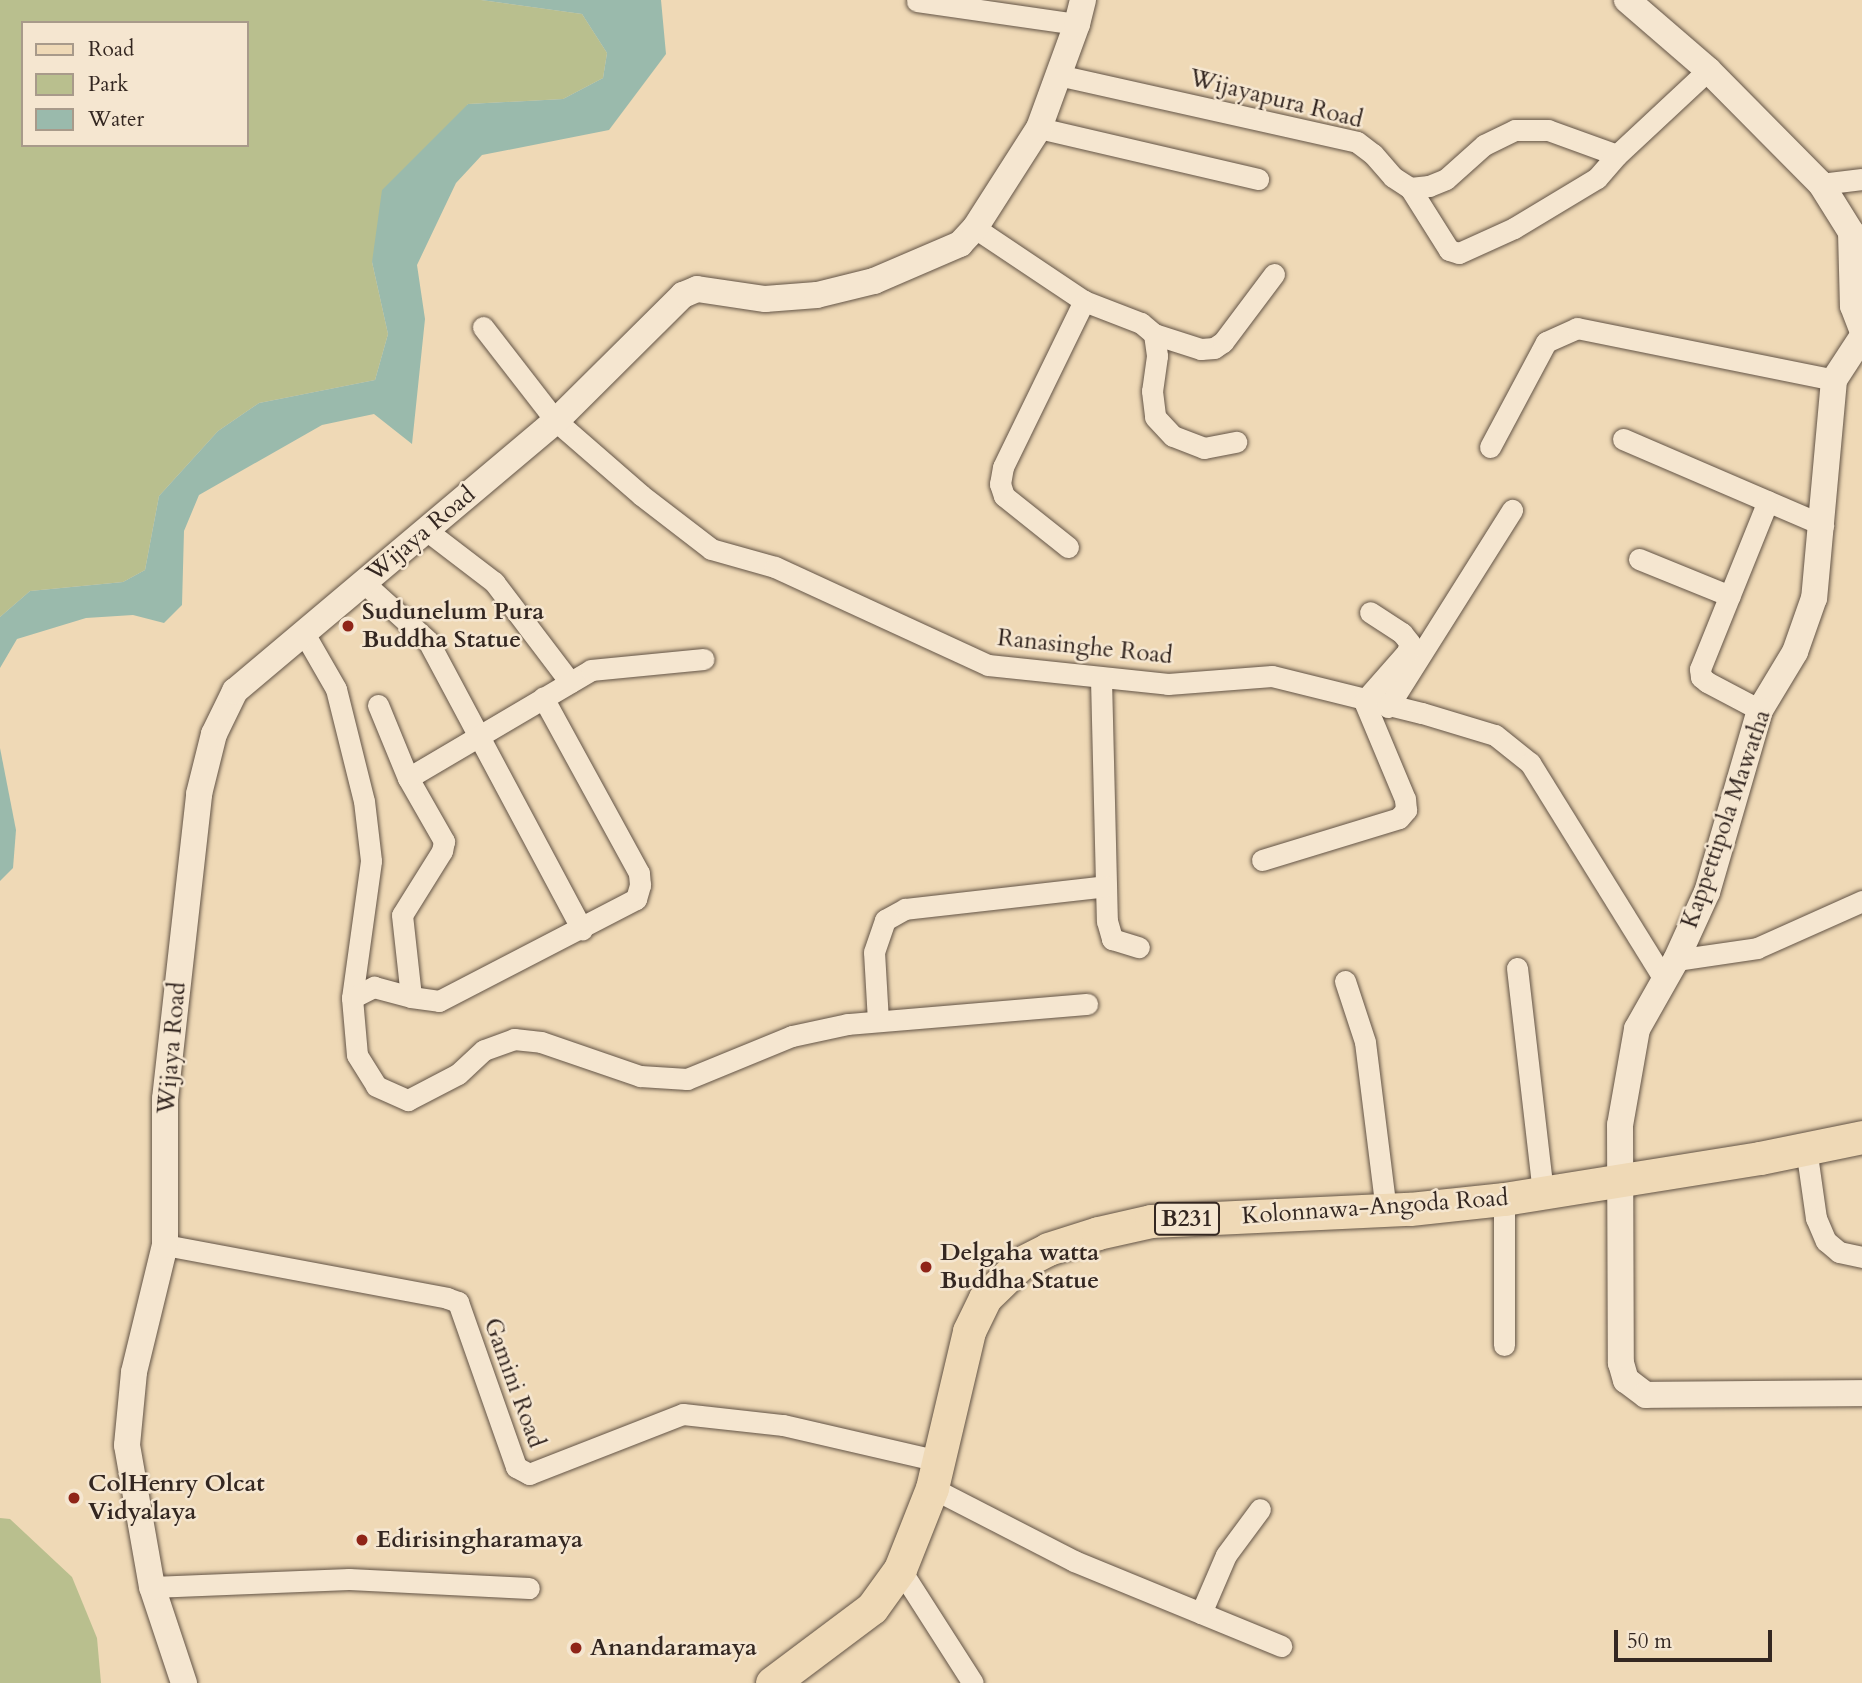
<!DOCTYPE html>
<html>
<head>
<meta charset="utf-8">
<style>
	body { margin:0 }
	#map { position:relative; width:1862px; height:1683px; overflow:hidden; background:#efd9b6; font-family:Cardo,serif }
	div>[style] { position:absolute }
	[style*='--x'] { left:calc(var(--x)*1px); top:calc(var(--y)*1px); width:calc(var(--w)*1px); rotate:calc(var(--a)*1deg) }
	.green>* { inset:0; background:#b9bf8e }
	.water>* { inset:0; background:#9abaac }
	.roads { filter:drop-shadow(0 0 2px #635446) drop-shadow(0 0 2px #635446) }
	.minor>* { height:21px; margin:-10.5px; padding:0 10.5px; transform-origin:10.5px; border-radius:10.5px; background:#f5e6d0 }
	.tertiary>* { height:26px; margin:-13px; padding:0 13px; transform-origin:13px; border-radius:13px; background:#f5e6d0 }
	.primary>* { height:33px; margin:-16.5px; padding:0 16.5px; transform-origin:16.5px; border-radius:16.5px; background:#efd9b6 }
	.dots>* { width:19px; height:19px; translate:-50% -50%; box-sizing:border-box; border:4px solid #f5e6d0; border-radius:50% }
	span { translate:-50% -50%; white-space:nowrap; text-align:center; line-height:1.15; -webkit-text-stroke:5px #f5e6d0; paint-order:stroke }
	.shield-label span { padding:2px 5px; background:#f5e6d0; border:2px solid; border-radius:5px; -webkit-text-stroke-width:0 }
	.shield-label { font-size:23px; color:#342721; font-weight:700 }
	.street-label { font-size:24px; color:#342721 }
	.poi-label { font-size:24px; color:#342721; font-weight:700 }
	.left { translate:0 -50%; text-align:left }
	.legend { position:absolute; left:21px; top:21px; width:228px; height:126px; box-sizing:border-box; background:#f5e6d0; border:2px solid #a89a8a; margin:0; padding:9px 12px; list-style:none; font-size:21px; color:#342721 }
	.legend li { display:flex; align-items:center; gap:14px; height:35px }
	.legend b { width:35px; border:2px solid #a89a8a }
	.scale { position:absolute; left:1614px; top:1630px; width:158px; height:32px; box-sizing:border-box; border:4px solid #342721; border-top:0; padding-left:9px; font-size:21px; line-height:24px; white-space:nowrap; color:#342721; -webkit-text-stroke:5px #f5e6d0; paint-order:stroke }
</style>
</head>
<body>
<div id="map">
	<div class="green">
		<i style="clip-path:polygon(evenodd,0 0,481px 0,582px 14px,607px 53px,603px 78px,563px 99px,468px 104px,372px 262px,388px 334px,375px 380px,259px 403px,218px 431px,159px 496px,145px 570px,123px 582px,30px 591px,0 617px,0 0,23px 23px,247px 23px,247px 145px,23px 145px,23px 23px)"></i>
		<i style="clip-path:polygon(0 1518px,10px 1519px,72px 1577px,97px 1638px,101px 1683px,0 1683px)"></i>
	</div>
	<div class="water">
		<i style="clip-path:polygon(481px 0,661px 0,666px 54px,609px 130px,482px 155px,456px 183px,417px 265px,425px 319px,412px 444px,374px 414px,322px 425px,199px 495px,184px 531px,182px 605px,164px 623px,133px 615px,86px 618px,17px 639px,0 668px,0 617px,30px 591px,123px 582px,145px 570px,159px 496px,218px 431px,259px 403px,375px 380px,388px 334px,372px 262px,382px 190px,468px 104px,563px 99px,603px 78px,607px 53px,582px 14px)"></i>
		<i style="clip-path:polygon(0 748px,16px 830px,13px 868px,0 881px)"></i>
	</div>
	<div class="roads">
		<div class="minor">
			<i style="--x:917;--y:1;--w:162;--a:8.2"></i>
			<i style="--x:1058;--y:75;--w:306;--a:12.6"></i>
			<i style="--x:1357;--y:142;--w:20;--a:37"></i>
			<i style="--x:1373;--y:154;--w:30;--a:49"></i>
			<i style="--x:1393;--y:177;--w:20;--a:33"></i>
			<i style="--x:1410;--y:188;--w:19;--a:-6"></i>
			<i style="--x:1429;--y:186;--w:18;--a:-22"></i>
			<i style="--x:1446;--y:179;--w:51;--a:-41.8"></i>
			<i style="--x:1484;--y:145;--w:34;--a:-26"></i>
			<i style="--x:1515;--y:130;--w:33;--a:0"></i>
			<i style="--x:1548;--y:130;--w:73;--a:19.9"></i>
			<i style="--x:1617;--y:155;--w:125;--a:-43"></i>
			<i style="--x:1039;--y:128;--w:225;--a:13.1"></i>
			<i style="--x:1821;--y:184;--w:41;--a:-7"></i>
			<i style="--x:1410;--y:188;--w:73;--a:57.8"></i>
			<i style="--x:1449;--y:250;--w:10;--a:17"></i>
			<i style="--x:1459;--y:253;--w:60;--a:-24.4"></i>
			<i style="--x:1514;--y:228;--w:97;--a:-31.1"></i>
			<i style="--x:1597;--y:178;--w:30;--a:-49"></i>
			<i style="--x:975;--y:228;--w:131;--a:33.8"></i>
			<i style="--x:1084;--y:301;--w:61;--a:21.1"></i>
			<i style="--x:1141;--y:323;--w:17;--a:40"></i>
			<i style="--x:1154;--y:334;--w:22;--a:82"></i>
			<i style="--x:1157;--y:356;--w:35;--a:98"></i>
			<i style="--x:1152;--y:391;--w:26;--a:83"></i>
			<i style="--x:1155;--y:417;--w:26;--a:47"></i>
			<i style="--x:1173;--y:436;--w:33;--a:21"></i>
			<i style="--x:1204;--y:448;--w:33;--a:-11"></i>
			<i style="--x:483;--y:327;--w:119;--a:52.2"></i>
			<i style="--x:556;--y:421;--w:113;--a:41"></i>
			<i style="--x:641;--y:495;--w:88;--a:37.6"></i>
			<i style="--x:711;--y:549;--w:66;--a:15.7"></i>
			<i style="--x:775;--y:567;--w:234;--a:24.7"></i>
			<i style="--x:988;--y:665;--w:181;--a:6"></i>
			<i style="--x:1168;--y:684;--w:104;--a:-4.4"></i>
			<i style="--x:1272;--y:676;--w:154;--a:13.9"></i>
			<i style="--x:1422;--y:713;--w:76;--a:16.8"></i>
			<i style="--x:1495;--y:735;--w:45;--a:38.7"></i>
			<i style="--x:1530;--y:763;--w:256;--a:58.2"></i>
			<i style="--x:1154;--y:334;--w:49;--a:17.7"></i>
			<i style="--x:1201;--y:349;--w:13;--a:-4"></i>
			<i style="--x:1214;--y:348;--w:11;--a:-34"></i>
			<i style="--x:1223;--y:342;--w:85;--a:-53.1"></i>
			<i style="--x:1623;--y:439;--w:218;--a:23.3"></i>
			<i style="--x:1490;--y:447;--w:119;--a:-61.9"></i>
			<i style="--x:1546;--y:342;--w:34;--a:-24"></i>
			<i style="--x:1577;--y:328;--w:262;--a:11.4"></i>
			<i style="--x:426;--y:530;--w:86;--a:37.4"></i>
			<i style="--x:494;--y:582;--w:126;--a:52.8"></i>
			<i style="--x:1068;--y:547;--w:82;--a:-141.4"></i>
			<i style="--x:1004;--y:496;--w:13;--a:-108"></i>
			<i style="--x:1000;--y:484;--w:17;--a:-80"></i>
			<i style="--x:1003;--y:467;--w:185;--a:-64"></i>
			<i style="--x:1639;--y:559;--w:98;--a:22.1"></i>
			<i style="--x:363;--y:582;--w:88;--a:42.2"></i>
			<i style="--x:428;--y:641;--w:327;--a:61.9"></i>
			<i style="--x:305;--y:635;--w:62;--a:60.1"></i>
			<i style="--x:336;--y:689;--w:115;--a:76"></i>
			<i style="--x:364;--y:801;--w:60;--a:83.3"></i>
			<i style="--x:371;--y:861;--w:138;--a:97.9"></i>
			<i style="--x:352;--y:998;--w:57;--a:85"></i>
			<i style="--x:357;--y:1055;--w:36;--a:58"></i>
			<i style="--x:376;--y:1086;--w:35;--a:24"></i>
			<i style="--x:408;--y:1100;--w:56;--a:-27.5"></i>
			<i style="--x:458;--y:1074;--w:35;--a:-43"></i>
			<i style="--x:484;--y:1050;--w:32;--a:-20"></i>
			<i style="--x:514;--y:1039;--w:27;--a:6"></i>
			<i style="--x:541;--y:1042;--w:105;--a:19"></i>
			<i style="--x:640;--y:1076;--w:47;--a:3.7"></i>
			<i style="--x:687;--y:1079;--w:113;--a:-22.3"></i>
			<i style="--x:792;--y:1036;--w:57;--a:-12.1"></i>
			<i style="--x:848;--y:1024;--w:240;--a:-4.8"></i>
			<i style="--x:1101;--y:679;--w:242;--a:88.6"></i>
			<i style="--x:1107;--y:921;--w:19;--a:74"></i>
			<i style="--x:1112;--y:939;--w:28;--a:17"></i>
			<i style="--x:378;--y:705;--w:79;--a:67.7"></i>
			<i style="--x:408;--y:778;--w:73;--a:60.3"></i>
			<i style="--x:444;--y:841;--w:10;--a:101"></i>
			<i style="--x:442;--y:851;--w:75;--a:122"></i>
			<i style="--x:402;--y:915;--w:82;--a:83.7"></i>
			<i style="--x:411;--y:997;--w:28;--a:8"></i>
			<i style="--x:439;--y:1001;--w:222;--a:-27.4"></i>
			<i style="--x:636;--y:899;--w:15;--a:-74"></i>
			<i style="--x:640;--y:885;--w:12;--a:-95"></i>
			<i style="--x:639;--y:873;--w:200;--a:-118.7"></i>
			<i style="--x:1388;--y:707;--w:233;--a:-57.8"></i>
			<i style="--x:1760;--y:710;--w:60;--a:-152.2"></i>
			<i style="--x:1707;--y:682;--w:8;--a:-140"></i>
			<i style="--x:1701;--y:677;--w:8;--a:-97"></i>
			<i style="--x:1700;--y:669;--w:181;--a:-68"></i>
			<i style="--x:408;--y:778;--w:212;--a:-30.5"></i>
			<i style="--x:591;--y:670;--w:113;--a:-5.6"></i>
			<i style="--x:1262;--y:860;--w:143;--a:-17"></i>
			<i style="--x:1399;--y:818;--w:11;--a:-49"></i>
			<i style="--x:1406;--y:810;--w:11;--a:-95"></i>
			<i style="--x:1405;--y:799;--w:106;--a:-112.7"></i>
			<i style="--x:1364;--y:701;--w:65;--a:-48.7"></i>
			<i style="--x:1407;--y:652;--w:9;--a:-72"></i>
			<i style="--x:1410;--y:643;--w:13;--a:-129"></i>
			<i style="--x:1402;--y:633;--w:38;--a:-147"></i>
			<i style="--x:1676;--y:960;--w:82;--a:-8.4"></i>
			<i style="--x:1757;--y:948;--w:115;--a:-24.1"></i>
			<i style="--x:1517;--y:968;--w:226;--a:83.4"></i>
			<i style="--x:1345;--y:981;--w:64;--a:71.8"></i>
			<i style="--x:1365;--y:1042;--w:169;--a:82.9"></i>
			<i style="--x:352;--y:998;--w:25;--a:-27"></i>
			<i style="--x:374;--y:987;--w:38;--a:15"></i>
			<i style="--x:878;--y:1021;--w:69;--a:-93.3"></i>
			<i style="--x:874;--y:952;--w:34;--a:-71"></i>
			<i style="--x:885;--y:920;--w:23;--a:-29"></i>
			<i style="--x:905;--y:909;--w:202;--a:-6.5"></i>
			<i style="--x:1806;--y:1148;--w:71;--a:81.9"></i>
			<i style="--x:1816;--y:1218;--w:25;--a:67"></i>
			<i style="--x:1826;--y:1241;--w:17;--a:40"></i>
			<i style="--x:1839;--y:1252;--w:24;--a:12"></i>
			<i style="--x:165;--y:1245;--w:287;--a:10.6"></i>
			<i style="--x:447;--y:1298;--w:12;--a:20"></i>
			<i style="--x:458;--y:1302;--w:175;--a:70.6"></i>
			<i style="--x:516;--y:1467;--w:15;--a:28"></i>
			<i style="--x:529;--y:1474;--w:165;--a:-21.3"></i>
			<i style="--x:683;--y:1414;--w:101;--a:6.3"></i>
			<i style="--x:783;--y:1425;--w:160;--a:13"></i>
			<i style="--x:1504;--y:1345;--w:146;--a:-90"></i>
			<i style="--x:932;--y:1488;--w:160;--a:27.2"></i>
			<i style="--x:1074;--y:1561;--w:224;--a:22.3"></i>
			<i style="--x:900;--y:1569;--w:135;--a:57.4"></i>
			<i style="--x:152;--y:1587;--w:197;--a:-2.3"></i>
			<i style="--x:349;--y:1579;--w:180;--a:2.9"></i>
			<i style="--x:1201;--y:1613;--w:63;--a:-66.7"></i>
			<i style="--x:1226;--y:1555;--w:57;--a:-53.5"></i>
		</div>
		<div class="tertiary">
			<i style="--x:1627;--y:0;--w:107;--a:40.8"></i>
			<i style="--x:1708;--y:70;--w:161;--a:45.3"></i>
			<i style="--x:1821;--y:184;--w:57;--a:58"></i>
			<i style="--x:1851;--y:232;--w:74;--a:88.5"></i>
			<i style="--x:1853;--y:306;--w:25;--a:69"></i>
			<i style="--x:1862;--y:337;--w:51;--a:123.1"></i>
			<i style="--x:1834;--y:380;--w:219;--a:95.2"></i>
			<i style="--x:1814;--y:598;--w:57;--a:109.4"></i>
			<i style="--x:1795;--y:652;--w:68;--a:121.1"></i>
			<i style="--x:1760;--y:710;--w:190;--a:106.2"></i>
			<i style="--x:1707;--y:892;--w:75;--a:114.5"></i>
			<i style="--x:1676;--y:960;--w:79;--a:119.5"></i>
			<i style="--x:1637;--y:1029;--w:97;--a:100"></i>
			<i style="--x:1620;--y:1125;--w:238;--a:89.8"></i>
			<i style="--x:1621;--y:1363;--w:18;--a:74"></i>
			<i style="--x:1626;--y:1380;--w:25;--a:37"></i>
			<i style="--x:1646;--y:1395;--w:216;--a:-0.5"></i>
			<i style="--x:184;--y:1683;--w:101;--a:-108.4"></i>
			<i style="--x:152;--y:1587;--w:144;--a:-100"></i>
			<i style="--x:127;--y:1445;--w:73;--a:-84.5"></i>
			<i style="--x:134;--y:1372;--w:131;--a:-76.3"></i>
			<i style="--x:165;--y:1245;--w:146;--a:-90"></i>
			<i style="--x:165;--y:1099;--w:307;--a:-83.6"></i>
			<i style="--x:199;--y:794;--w:62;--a:-76"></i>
			<i style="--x:214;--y:734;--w:48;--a:-64"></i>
			<i style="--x:235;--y:691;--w:419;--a:-40.1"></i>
			<i style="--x:556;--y:421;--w:179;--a:-44.8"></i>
			<i style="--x:683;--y:295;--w:15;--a:-23"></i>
			<i style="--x:697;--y:289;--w:69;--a:8.4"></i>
			<i style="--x:765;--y:299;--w:52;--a:-4.4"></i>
			<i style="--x:817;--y:295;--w:59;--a:-13.8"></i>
			<i style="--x:874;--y:281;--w:94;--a:-23.3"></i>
			<i style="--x:960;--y:244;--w:22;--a:-47"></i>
			<i style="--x:975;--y:228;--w:119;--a:-57.4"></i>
			<i style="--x:1039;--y:128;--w:111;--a:-69.9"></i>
			<i style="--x:1077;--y:24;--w:25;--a:-76"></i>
		</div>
		<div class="primary">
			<i style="--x:772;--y:1683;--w:125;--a:-36.9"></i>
			<i style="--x:872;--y:1608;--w:48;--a:-54.3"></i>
			<i style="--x:900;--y:1569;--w:87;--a:-68.4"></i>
			<i style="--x:932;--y:1488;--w:161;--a:-76.7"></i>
			<i style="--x:969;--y:1331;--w:37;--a:-64"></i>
			<i style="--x:985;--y:1298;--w:50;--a:-44.2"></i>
			<i style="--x:1021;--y:1263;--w:30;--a:-27"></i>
			<i style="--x:1048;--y:1249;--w:52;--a:-17.7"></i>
			<i style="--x:1098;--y:1233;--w:54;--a:-12.8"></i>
			<i style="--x:1151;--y:1221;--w:259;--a:-2.7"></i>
			<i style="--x:1410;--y:1209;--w:95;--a:-6.1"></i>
			<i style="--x:1504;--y:1199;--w:259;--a:-9.1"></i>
			<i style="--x:1760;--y:1158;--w:104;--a:-11.6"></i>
		</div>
	</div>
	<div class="dots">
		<i style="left:348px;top:626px;background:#8f2418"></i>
		<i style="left:926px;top:1267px;background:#8f2418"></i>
		<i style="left:74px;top:1498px;background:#8f2418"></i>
		<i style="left:362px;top:1540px;background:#8f2418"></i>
		<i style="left:576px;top:1648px;background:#8f2418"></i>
	</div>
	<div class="shield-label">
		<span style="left:1187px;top:1219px">B231</span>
	</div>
	<div class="street-label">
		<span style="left:1276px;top:99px;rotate:14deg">Wijayapura Road</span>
		<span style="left:421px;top:534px;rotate:-40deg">Wijaya Road</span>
		<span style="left:1085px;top:647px;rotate:6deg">Ranasinghe Road</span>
		<span style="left:1726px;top:819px;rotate:-71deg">Kappettipola Mawatha</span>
		<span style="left:172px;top:1048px;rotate:-85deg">Wijaya Road</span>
		<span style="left:1375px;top:1207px;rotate:-4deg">Kolonnawa-Angoda Road</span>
		<span style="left:514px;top:1383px;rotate:70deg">Gamini Road</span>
	</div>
	<div class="poi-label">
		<span class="left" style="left:362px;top:626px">Sudunelum Pura<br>Buddha Statue</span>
		<span class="left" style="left:940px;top:1267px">Delgaha watta<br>Buddha Statue</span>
		<span class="left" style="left:88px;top:1498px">ColHenry Olcat<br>Vidyalaya</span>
		<span class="left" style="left:376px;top:1540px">Edirisingharamaya</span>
		<span class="left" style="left:590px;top:1648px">Anandaramaya</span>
	</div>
	<ul class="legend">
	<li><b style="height:9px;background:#efd9b6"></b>Road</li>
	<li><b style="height:19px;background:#b9bf8e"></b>Park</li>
	<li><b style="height:19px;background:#9abaac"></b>Water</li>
	</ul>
	<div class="scale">50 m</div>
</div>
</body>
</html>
